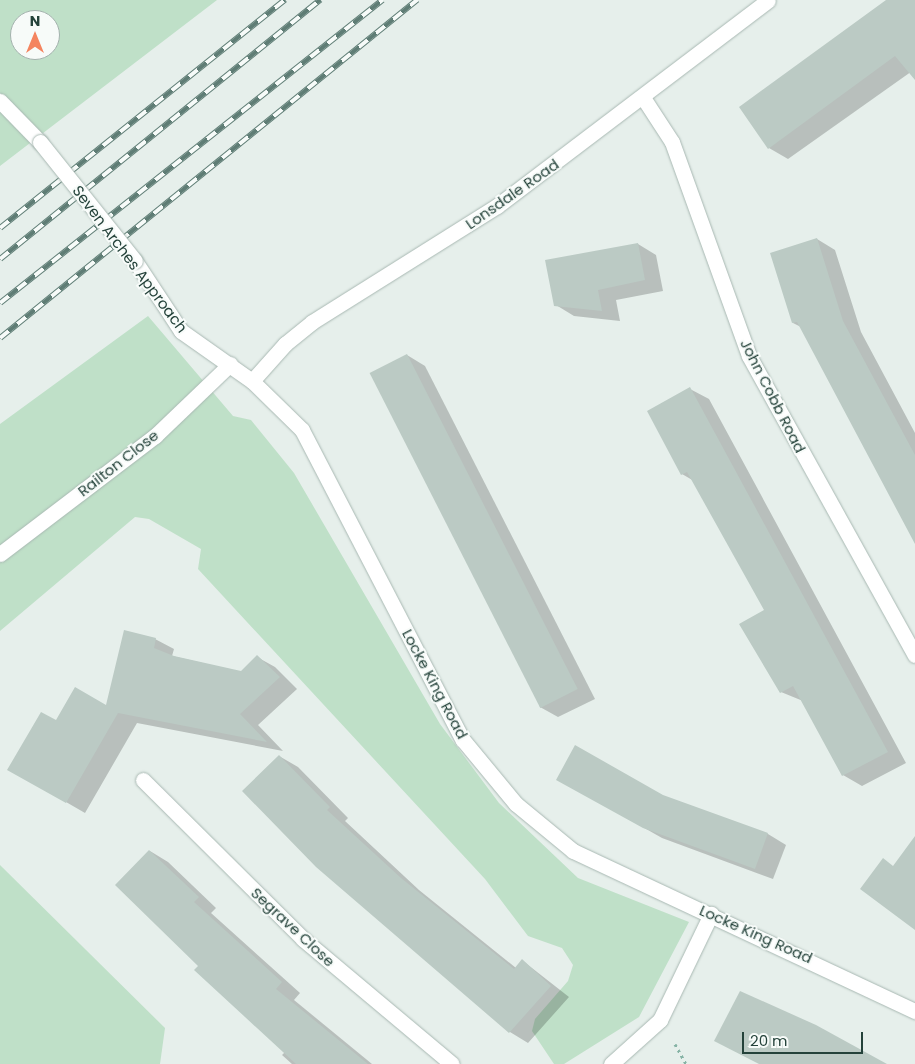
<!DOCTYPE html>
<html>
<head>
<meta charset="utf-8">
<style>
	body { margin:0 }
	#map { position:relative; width:915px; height:1064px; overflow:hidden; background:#e6efeb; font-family:Poppins,sans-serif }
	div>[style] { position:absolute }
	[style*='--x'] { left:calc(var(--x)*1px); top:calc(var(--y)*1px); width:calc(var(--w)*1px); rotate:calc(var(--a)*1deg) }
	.green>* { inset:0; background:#bfe0c8 }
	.shadow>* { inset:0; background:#0003 }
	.building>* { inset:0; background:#bbcac4; transform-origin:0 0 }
	.path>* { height:3px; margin-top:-1.5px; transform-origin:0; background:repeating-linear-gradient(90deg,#86b3a5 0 2.5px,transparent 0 6.5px) }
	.roads { filter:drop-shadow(0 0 1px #a8b8b2) drop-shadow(0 0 1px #a8b8b2) }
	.minor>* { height:15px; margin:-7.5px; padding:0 7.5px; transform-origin:7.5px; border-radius:7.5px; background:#fff }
	.rail>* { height:5.5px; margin-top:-2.75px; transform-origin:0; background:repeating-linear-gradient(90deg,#f7fbf9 0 11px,#5f7d75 0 22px); box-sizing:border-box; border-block:1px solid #5f7d75 }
	.bridges { filter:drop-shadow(0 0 1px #a8b8b2) drop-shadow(0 0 1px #a8b8b2) }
	.minor-bridge>* { height:15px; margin:-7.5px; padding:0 7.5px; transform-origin:7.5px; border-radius:7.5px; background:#fff }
	span { translate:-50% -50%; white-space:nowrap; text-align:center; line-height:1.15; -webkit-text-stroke:4px #f7fbf9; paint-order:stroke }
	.street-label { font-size:15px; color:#24423a }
	.north { position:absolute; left:10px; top:10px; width:50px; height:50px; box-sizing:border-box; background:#f7fbf9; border:1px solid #a3b1ad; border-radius:50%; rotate:0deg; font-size:14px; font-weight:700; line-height:20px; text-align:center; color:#24423a }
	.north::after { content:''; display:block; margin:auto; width:18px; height:22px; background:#f4845f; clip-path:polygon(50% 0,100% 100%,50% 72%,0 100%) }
	.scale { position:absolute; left:742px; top:1032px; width:121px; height:22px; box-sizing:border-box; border:2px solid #24423a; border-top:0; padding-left:6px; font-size:15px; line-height:18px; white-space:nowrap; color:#24423a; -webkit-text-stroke:4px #f7fbf9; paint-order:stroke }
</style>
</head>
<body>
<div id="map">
	<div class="green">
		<i style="clip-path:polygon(evenodd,0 0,217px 0,0 166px,0 0,20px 20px,50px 20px,50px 50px,20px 50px,20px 20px)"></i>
		<i style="clip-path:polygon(148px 316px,233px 416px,251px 420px,294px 473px,440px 724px,499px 803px,578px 878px,689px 922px,639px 1017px,564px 1064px,554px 1064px,532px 1031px,535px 1019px,568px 981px,573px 965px,562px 948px,528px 936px,485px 879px,198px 569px,201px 549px,149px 519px,135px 517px,0 631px,0 424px)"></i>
		<i style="clip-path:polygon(0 865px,165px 1028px,160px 1064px,0 1064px)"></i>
	</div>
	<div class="shadow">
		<i style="clip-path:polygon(888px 0,915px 0,915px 69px,788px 159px,769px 148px,741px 108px)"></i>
		<i style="clip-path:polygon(817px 239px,835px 250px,861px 332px,915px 433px,915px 525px,801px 327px,793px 323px)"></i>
		<i style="clip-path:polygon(638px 244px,656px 255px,663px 291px,616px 300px,620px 321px,574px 316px,556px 305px)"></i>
		<i style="clip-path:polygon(407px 355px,425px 366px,595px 699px,558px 717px,540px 707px)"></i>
		<i style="clip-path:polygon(690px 389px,709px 399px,906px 763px,862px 786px,843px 775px,803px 701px,781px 692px,766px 610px,694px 481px,682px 474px)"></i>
		<i style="clip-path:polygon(155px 639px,174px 649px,172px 656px,241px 672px,257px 657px,275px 667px,297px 689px,258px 725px,283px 751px,137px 723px,85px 813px,9px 769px,107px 706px)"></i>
		<i style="clip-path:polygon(279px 756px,298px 767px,348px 818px,345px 821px,419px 890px,516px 968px,523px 961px,569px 997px,528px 1043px,510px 1032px)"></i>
		<i style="clip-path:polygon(558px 779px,663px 796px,768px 834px,786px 845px,773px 879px,662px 838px)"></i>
		<i style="clip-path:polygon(150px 851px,168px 862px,216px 908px,211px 913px,300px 993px,294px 1000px,372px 1064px,292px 1064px,282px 1055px,285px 1052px,200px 966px)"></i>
	</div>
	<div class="building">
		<i style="clip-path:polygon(886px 0,915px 0,915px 80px,895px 56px,768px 149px,739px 107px)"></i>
		<i style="clip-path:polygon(817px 238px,843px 321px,915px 455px,915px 544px,797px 322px,792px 323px,770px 253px)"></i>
		<i style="clip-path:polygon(638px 243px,645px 280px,598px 290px,602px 311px,554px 306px,545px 260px)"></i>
		<i style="left:407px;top:354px;width:376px;height:42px;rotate:63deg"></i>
		<i style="clip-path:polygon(690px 387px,888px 752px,842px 776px,793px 686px,780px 693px,739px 624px,764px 610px,687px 472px,681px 475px,647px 411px)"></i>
		<i style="clip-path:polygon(124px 630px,156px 638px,154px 648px,174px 656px,241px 671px,257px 655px,280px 677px,240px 714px,267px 742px,118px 713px,66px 803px,7px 770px,41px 712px,56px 720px,75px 687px,106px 705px)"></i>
		<i style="clip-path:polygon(575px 745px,663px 795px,768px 833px,755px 869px,643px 828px,556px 780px)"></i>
		<i style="clip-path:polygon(279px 755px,330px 807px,327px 810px,401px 878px,514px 969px,522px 959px,551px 986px,509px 1033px,316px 867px,242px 791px)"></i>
		<i style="clip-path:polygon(915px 836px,915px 930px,860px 889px,883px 858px,893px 866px)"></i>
		<i style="clip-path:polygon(149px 850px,199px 897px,194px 902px,282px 982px,276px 989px,368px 1064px,296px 1064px,194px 970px,198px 966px,115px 885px)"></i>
		<i style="clip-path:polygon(740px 991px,816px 1025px,887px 1064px,759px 1064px,714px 1041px)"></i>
	</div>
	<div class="path">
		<i style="--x:675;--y:1044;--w:23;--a:61"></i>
	</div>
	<div class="roads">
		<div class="minor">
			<i style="--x:644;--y:99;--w:51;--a:56.9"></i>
			<i style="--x:672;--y:142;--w:227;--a:70.2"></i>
			<i style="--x:749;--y:356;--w:342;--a:61"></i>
			<i style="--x:0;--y:101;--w:57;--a:45.7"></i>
			<i style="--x:135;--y:261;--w:84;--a:56.7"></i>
			<i style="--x:181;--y:331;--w:87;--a:35.2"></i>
			<i style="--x:252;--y:381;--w:70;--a:44.4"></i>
			<i style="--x:302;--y:430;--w:349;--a:62.6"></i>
			<i style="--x:463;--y:740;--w:83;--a:50.4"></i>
			<i style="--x:516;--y:804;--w:74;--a:39.5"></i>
			<i style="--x:573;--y:851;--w:378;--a:25.1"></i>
			<i style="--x:252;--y:381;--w:50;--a:-48.3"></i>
			<i style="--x:285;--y:344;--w:35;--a:-39"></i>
			<i style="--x:312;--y:322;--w:218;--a:-32.1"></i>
			<i style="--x:497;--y:206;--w:340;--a:-37.2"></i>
			<i style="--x:0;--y:554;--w:195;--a:-37.3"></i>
			<i style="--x:155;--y:436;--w:104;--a:-43.8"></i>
			<i style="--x:143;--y:780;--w:226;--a:44.8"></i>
			<i style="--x:303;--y:939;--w:194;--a:40"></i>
			<i style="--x:611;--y:1064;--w:66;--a:-41.9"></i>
			<i style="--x:660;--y:1020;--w:118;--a:-64.3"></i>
		</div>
	</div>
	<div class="rail">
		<i style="--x:0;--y:228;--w:365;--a:-38.7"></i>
		<i style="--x:0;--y:259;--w:412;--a:-39"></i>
		<i style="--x:0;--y:303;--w:488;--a:-38.4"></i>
		<i style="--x:0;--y:338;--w:537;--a:-39.03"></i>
	</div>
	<div class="bridges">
		<div class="minor-bridge">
			<i style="--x:40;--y:142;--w:152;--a:51.4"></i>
		</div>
	</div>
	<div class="street-label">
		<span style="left:512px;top:194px;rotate:-35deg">Lonsdale Road</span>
		<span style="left:130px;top:259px;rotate:53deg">Seven Arches Approach</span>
		<span style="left:773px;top:396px;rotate:63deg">John Cobb Road</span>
		<span style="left:118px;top:463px;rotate:-38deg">Railton Close</span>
		<span style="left:435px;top:684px;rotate:62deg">Locke King Road</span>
		<span style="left:293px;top:927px;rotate:43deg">Segrave Close</span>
		<span style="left:756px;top:934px;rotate:24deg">Locke King Road</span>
	</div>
	<div class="north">N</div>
	<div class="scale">20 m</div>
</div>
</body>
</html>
